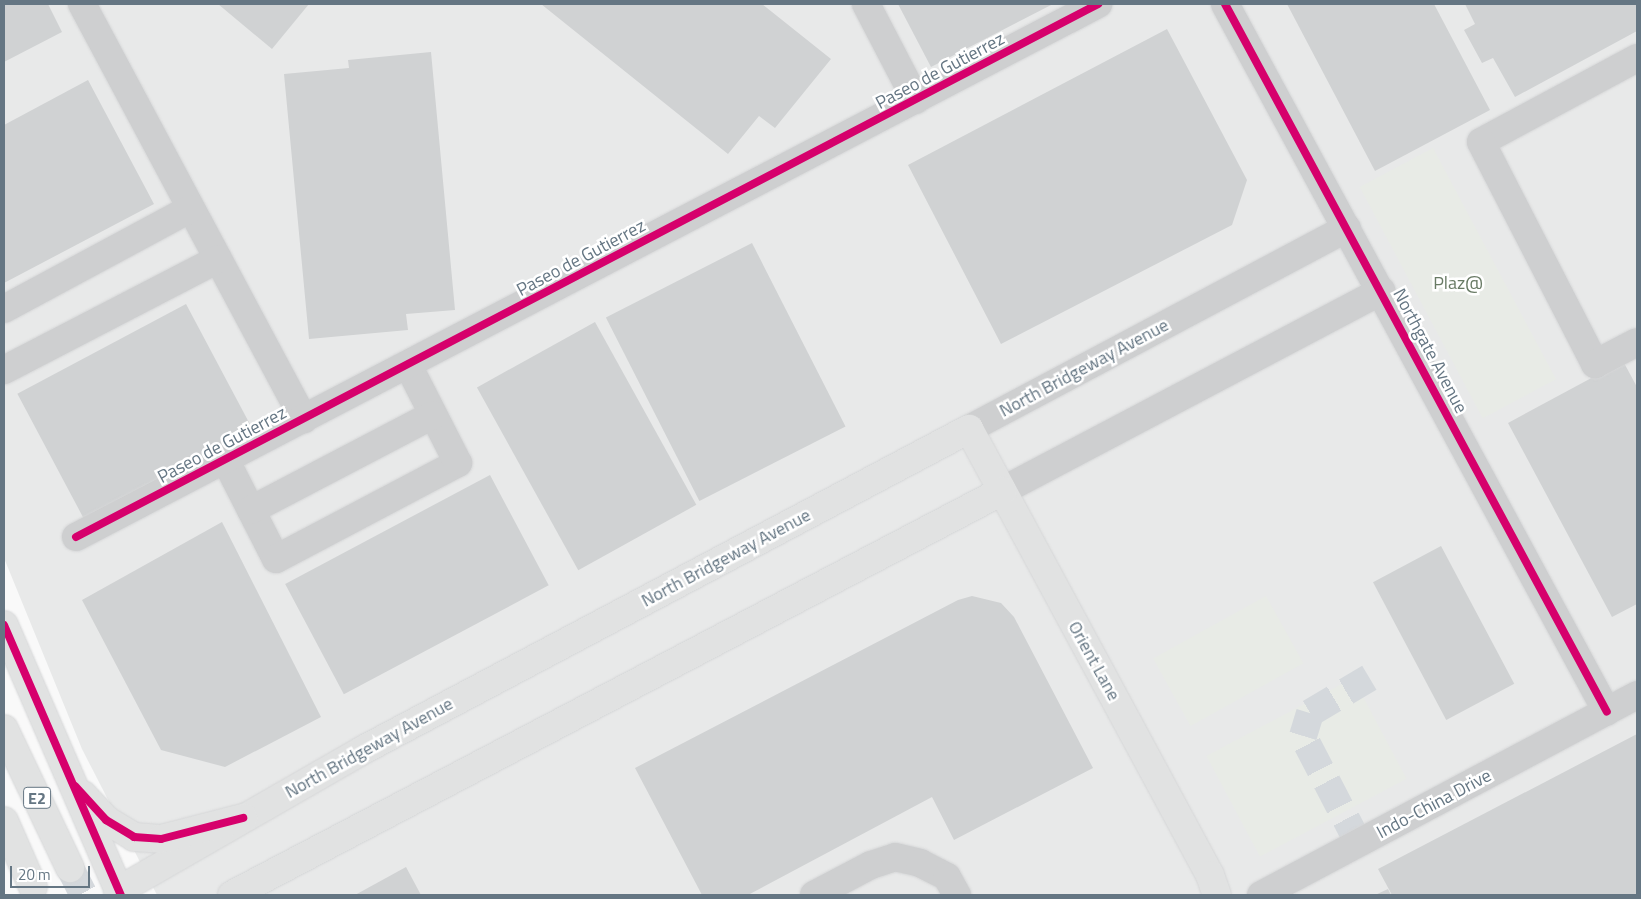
<!DOCTYPE html>
<html>
<head>
<meta charset="utf-8">
<style>
	body { margin:0 }
	#map { position:relative; width:1641px; height:899px; overflow:hidden; background:#f9f9f9; font-family:"Titillium Web",sans-serif }
	div>[style] { position:absolute }
	[style*='--x'] { left:calc(var(--x)*1px); top:calc(var(--y)*1px); width:calc(var(--w)*1px); rotate:calc(var(--a)*1deg) }
	.built>* { inset:0; background:#e8e9e9 }
	.green>* { inset:0; background:#e8ebe6; transform-origin:0 0 }
	.building>* { inset:0; background:#d0d2d3; transform-origin:0 0 }
	.minor-tunnel>* { height:28px; margin-top:-14px; transform-origin:0; background:repeating-linear-gradient(90deg,#d4d8dc 0 28px,transparent 0 42px) }
	.highway-tunnel>* { height:28px; margin-top:-14px; transform-origin:0; background:repeating-linear-gradient(90deg,#d4d8dc 0 28px,transparent 0 42px) }
	.roads { filter:drop-shadow(0 0 1px #d5d6d7) drop-shadow(0 0 1px #d5d6d7) }
	.minor>* { height:28px; margin:-14px; padding:0 14px; transform-origin:14px; border-radius:14px; background:#cecfd0 }
	.major>* { height:28px; margin:-14px; padding:0 14px; transform-origin:14px; border-radius:14px; background:#e1e2e2 }
	.highway>* { height:28px; margin:-14px; padding:0 14px; transform-origin:14px; border-radius:14px; background:#e1e2e2 }
	.cycleway>* { height:8px; margin:-4px; padding:0 4px; transform-origin:4px; border-radius:4px; background:#d6006c }
	span { translate:-50% -50%; white-space:nowrap; text-align:center; line-height:1.15; -webkit-text-stroke:5px #fff; paint-order:stroke }
	.shield-label span { padding:1px 4px; background:#fff; border:1px solid; border-radius:4px; -webkit-text-stroke-width:0 }
	.shield-label { font-size:16px; color:#657683; font-weight:700 }
	.street-label { font-size:18px; color:#657683 }
	.park-label { font-size:18px; color:#687a64 }
	.frame { position:absolute; inset:0; border:5px solid #657683; pointer-events:none }
	.scale { position:absolute; left:10px; top:866px; width:80px; height:22px; box-sizing:border-box; border:2px solid #657683; border-top:0; padding-left:6px; font-size:15px; line-height:18px; white-space:nowrap; color:#657683; -webkit-text-stroke:4px #fff; paint-order:stroke }
</style>
</head>
<body>
<div id="map">
	<div class="built">
		<i style="clip-path:polygon(4px 4px,1637px 4px,1637px 895px,157px 895px,82px 749px,4px 558px)"></i>
	</div>
	<div class="green">
		<i style="left:1433px;top:148px;width:262px;height:83px;rotate:62deg"></i>
		<i style="left:1266px;top:596px;width:77px;height:129px;rotate:61deg"></i>
		<i style="left:1353px;top:678px;width:114px;height:166px;rotate:62deg"></i>
	</div>
	<div class="building">
		<i style="clip-path:polygon(4px 4px,48px 4px,62px 32px,4px 62px)"></i>
		<i style="clip-path:polygon(218px 4px,309px 4px,272px 49px)"></i>
		<i style="clip-path:polygon(541px 4px,762px 4px,831px 59px,775px 128px,759px 116px,728px 154px)"></i>
		<i style="clip-path:polygon(898px 4px,1053px 4px,931px 67px)"></i>
		<i style="clip-path:polygon(1287px 4px,1434px 4px,1490px 110px,1375px 171px)"></i>
		<i style="clip-path:polygon(1465px 4px,1637px 4px,1637px 31px,1515px 97px,1493px 58px,1482px 63px,1464px 30px,1475px 24px)"></i>
		<i style="clip-path:polygon(1167px 29px,1247px 180px,1232px 225px,1001px 344px,908px 165px)"></i>
		<i style="clip-path:polygon(431px 52px,455px 310px,406px 314px,408px 330px,309px 339px,284px 74px,349px 68px,348px 60px)"></i>
		<i style="clip-path:polygon(88px 80px,154px 204px,4px 283px,4px 125px)"></i>
		<i style="left:752px;top:243px;width:206px;height:164px;rotate:63deg"></i>
		<i style="left:186px;top:304px;width:141px;height:191px;rotate:62deg"></i>
		<i style="left:595px;top:322px;width:209px;height:135px;rotate:61deg"></i>
		<i style="clip-path:polygon(1623px 361px,1637px 387px,1637px 604px,1612px 617px,1508px 423px)"></i>
		<i style="left:490px;top:475px;width:125px;height:232px;rotate:62deg"></i>
		<i style="clip-path:polygon(222px 522px,321px 717px,225px 767px,161px 750px,82px 600px)"></i>
		<i style="left:1441px;top:546px;width:156px;height:77px;rotate:62deg"></i>
		<i style="clip-path:polygon(972px 596px,1001px 603px,1014px 617px,1093px 768px,954px 840px,932px 797px,748px 895px,702px 895px,635px 768px,958px 600px)"></i>
		<i style="clip-path:polygon(1637px 734px,1637px 895px,1392px 895px,1378px 869px)"></i>
		<i style="clip-path:polygon(406px 867px,421px 895px,355px 895px)"></i>
		<i style="clip-path:polygon(1388px 889px,1391px 895px,1375px 895px)"></i>
	</div>
	<div class="minor-tunnel">
		<i style="--x:1359;--y:844;--w:122;--a:-117.4"></i>
		<i style="--x:1303;--y:736;--w:24;--a:-73"></i>
		<i style="--x:1310;--y:713;--w:69;--a:-30.7"></i>
	</div>
	<div class="highway-tunnel">
		<i style="--x:70;--y:868;--w:30;--a:63"></i>
	</div>
	<div class="roads">
		<div class="minor">
			<i style="--x:82;--y:4;--w:471;--a:61.9"></i>
			<i style="--x:866;--y:4;--w:108;--a:62.5"></i>
			<i style="--x:1225;--y:4;--w:804;--a:61.65"></i>
			<i style="--x:1637;--y:58;--w:177;--a:151.7"></i>
			<i style="--x:1481;--y:142;--w:250;--a:62.8"></i>
			<i style="--x:1595;--y:364;--w:47;--a:-27.6"></i>
			<i style="--x:4;--y:309;--w:211;--a:-28.3"></i>
			<i style="--x:4;--y:370;--w:241;--a:-27.4"></i>
			<i style="--x:969;--y:429;--w:428;--a:-28"></i>
			<i style="--x:226;--y:461;--w:110;--a:63"></i>
			<i style="--x:276;--y:559;--w:206;--a:-27.8"></i>
			<i style="--x:458;--y:463;--w:110;--a:-117"></i>
			<i style="--x:1002;--y:491;--w:429;--a:-27.8"></i>
			<i style="--x:251;--y:510;--w:205;--a:-27.6"></i>
			<i style="--x:76;--y:537;--w:1153;--a:-27.54"></i>
			<i style="--x:814;--y:895;--w:64;--a:-27.8"></i>
			<i style="--x:871;--y:865;--w:25;--a:-18"></i>
			<i style="--x:895;--y:857;--w:26;--a:13"></i>
			<i style="--x:920;--y:863;--w:30;--a:27"></i>
			<i style="--x:947;--y:877;--w:21;--a:61"></i>
			<i style="--x:1261;--y:895;--w:426;--a:-28"></i>
		</div>
		<div class="major">
			<i style="--x:118;--y:891;--w:283;--a:-29.9"></i>
			<i style="--x:363;--y:750;--w:686;--a:-27.91"></i>
			<i style="--x:969;--y:429;--w:507;--a:61.62"></i>
			<i style="--x:1210;--y:875;--w:21;--a:71"></i>
			<i style="--x:232;--y:895;--w:870;--a:-27.68"></i>
		</div>
		<div class="highway">
			<i style="--x:4;--y:625;--w:294;--a:66.6"></i>
			<i style="--x:4;--y:729;--w:154;--a:64.6"></i>
			<i style="--x:83;--y:795;--w:34;--a:47"></i>
			<i style="--x:106;--y:820;--w:33;--a:31"></i>
			<i style="--x:134;--y:837;--w:27;--a:4"></i>
			<i style="--x:161;--y:839;--w:85;--a:-14.4"></i>
			<i style="--x:4;--y:821;--w:72;--a:66.3"></i>
		</div>
	</div>
	<div class="cycleway">
		<i style="--x:1225;--y:4;--w:804;--a:61.65"></i>
		<i style="--x:76;--y:537;--w:1153;--a:-27.54"></i>
		<i style="--x:4;--y:625;--w:294;--a:66.6"></i>
		<i style="--x:75;--y:786;--w:46;--a:47.6"></i>
		<i style="--x:106;--y:820;--w:33;--a:31"></i>
		<i style="--x:134;--y:837;--w:27;--a:4"></i>
		<i style="--x:161;--y:839;--w:85;--a:-14.4"></i>
	</div>
	<div class="shield-label">
		<span style="left:37px;top:798px">E2</span>
	</div>
	<div class="street-label">
		<span style="left:940px;top:71px;rotate:-28deg">Paseo de Gutierrez</span>
		<span style="left:581px;top:258px;rotate:-28deg">Paseo de Gutierrez</span>
		<span style="left:1430px;top:351px;rotate:62deg">Northgate Avenue</span>
		<span style="left:1084px;top:368px;rotate:-28deg">North Bridgeway Avenue</span>
		<span style="left:222px;top:445px;rotate:-28deg">Paseo de Gutierrez</span>
		<span style="left:726px;top:558px;rotate:-28deg">North Bridgeway Avenue</span>
		<span style="left:1094px;top:661px;rotate:61deg">Orient Lane</span>
		<span style="left:369px;top:748px;rotate:-29deg">North Bridgeway Avenue</span>
		<span style="left:1434px;top:804px;rotate:-28deg">Indo-China Drive</span>
	</div>
	<div class="park-label">
		<span style="left:1458px;top:283px">Plaz@</span>
	</div>
	<div class="frame"></div>
	<div class="scale">20 m</div>
</div>
</body>
</html>
